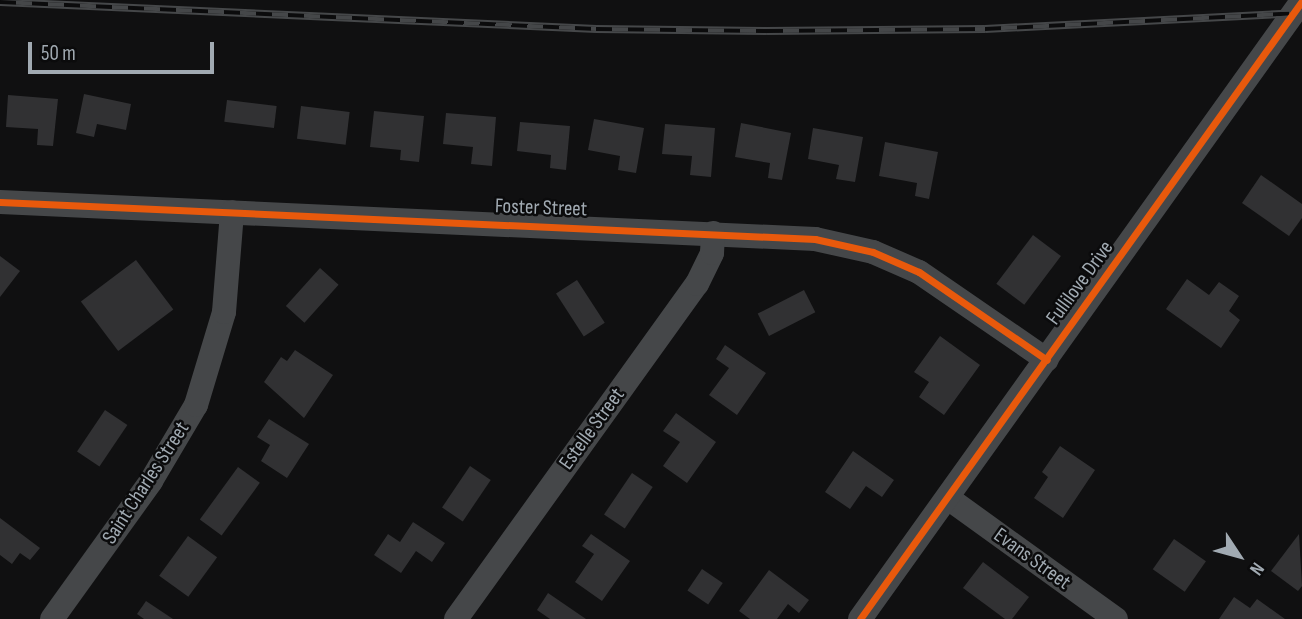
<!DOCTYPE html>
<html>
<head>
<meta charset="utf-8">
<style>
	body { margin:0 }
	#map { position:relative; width:1302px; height:619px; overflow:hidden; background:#101011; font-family:"Sofia Sans Condensed",sans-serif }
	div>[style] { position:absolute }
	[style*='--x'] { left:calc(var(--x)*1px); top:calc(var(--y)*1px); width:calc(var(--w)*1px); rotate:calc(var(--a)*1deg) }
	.building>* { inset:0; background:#313133; transform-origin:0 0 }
	.minor>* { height:24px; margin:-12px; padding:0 12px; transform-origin:12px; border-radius:12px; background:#454749 }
	.rail>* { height:8px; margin-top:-4px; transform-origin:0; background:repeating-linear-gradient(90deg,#0b0b0c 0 16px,#454749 0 32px); box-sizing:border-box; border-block:2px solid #454749 }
	.cycleway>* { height:7px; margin:-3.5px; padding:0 3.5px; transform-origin:3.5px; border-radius:3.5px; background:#e8590c }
	span { translate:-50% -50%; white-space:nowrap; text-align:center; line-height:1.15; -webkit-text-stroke:5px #0b0b0c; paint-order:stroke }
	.street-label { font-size:21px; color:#a1aab2 }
	.north { position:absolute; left:1204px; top:521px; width:70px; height:70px; -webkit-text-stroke:5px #0b0b0c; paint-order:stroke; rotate:126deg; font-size:19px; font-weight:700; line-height:28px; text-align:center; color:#a1aab2 }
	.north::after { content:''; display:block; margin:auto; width:24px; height:32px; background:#a1aab2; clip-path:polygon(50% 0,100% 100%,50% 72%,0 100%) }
	.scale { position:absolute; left:28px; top:42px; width:186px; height:32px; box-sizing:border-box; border:4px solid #a1aab2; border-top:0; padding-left:9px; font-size:21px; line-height:24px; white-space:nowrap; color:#a1aab2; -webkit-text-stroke:5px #0b0b0c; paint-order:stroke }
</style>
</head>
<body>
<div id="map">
	<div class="building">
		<i style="clip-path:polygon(84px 94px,131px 104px,126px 130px,97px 124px,94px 137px,76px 133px)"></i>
		<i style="clip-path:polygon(8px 95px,58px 99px,53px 146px,37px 145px,38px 129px,6px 127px)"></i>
		<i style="left:227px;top:100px;width:50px;height:22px;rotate:7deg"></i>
		<i style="left:301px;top:106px;width:49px;height:33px;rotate:7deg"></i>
		<i style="clip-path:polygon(374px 111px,424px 116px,419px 162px,400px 160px,401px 150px,370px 147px)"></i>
		<i style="clip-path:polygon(446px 113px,496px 117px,492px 166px,471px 164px,473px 147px,443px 144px)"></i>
		<i style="clip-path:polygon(594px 119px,644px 128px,636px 173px,618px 170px,620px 156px,588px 150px)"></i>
		<i style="clip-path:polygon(520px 122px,570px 126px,566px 170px,550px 168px,551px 155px,517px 151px)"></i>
		<i style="clip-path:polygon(741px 123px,791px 133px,782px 180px,768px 178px,770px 163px,735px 157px)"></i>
		<i style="clip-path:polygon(665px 124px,715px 128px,711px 177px,690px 175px,692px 156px,662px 154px)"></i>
		<i style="clip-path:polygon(813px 128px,863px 137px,855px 182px,836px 179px,839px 165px,808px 159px)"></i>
		<i style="clip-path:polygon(885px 142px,938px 152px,929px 199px,915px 196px,917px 183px,879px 176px)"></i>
		<i style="clip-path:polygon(1261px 175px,1302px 204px,1302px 218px,1289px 236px,1242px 203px)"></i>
		<i style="left:1033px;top:235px;width:35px;height:61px;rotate:37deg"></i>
		<i style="clip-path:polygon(0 256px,20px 271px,0 297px)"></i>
		<i style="left:136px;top:260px;width:62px;height:69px;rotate:53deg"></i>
		<i style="left:320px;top:268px;width:25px;height:51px;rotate:42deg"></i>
		<i style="clip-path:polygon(1187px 279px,1209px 295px,1219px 282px,1239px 296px,1229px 311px,1240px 320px,1221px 348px,1166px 309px)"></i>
		<i style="left:577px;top:280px;width:51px;height:25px;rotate:57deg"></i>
		<i style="left:804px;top:290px;width:25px;height:52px;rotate:63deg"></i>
		<i style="clip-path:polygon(940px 336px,980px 365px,944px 415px,919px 397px,929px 382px,914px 372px)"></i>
		<i style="clip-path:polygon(725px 345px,766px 373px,737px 415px,709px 395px,729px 368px,716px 359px)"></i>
		<i style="clip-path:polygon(295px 350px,333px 375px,304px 418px,264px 382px,281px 357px,287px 361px)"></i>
		<i style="left:105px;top:410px;width:27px;height:50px;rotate:34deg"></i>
		<i style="clip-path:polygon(676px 413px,716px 442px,687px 483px,663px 466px,680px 442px,663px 431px)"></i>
		<i style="clip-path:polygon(269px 419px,309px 444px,287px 478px,261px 461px,270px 445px,257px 437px)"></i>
		<i style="clip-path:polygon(1060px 446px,1095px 470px,1063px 518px,1034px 498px,1048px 477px,1042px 472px)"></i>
		<i style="clip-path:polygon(853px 451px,894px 480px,882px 497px,866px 486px,850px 509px,825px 492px)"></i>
		<i style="left:470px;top:466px;width:25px;height:50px;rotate:34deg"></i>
		<i style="left:238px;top:467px;width:27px;height:65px;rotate:36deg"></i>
		<i style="left:632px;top:473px;width:25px;height:50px;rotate:34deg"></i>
		<i style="clip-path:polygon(0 518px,40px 548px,30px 560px,20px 553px,12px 564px,0 555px)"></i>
		<i style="clip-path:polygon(413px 522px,445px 543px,432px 562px,416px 551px,401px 573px,374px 555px,388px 534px,400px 542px)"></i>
		<i style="clip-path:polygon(591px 534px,630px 561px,602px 601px,575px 582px,594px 554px,582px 546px)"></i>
		<i style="clip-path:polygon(1299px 534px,1302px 586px,1298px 591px,1271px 571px)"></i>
		<i style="left:188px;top:536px;width:36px;height:49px;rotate:36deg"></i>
		<i style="left:1174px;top:539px;width:39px;height:37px;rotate:35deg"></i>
		<i style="clip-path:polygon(983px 562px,1029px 597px,1012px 619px,1005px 619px,963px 588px)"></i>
		<i style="left:702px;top:569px;width:25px;height:26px;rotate:34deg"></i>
		<i style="clip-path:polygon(769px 570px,809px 600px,799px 613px,788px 604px,777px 619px,750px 619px,739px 611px)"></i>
		<i style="clip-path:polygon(548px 593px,586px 619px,550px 619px,537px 610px)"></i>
		<i style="clip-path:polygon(1234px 597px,1250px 608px,1257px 599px,1285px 619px,1219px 619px)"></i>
		<i style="clip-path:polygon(146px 601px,173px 619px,144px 619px,137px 614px)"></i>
	</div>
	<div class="minor">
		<i style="--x:0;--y:202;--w:816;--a:2.6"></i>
		<i style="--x:815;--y:239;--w:59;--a:12.6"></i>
		<i style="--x:873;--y:252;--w:50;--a:23.5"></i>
		<i style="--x:919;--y:272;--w:155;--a:34.5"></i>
		<i style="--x:948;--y:498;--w:207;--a:35.8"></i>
		<i style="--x:52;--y:619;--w:170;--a:-54.3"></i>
		<i style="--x:151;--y:481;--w:88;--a:-59.4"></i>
		<i style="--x:196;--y:405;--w:97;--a:-73.2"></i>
		<i style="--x:224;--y:312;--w:100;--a:-85.4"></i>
		<i style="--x:456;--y:619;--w:413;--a:-54.3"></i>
		<i style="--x:697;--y:284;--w:34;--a:-64"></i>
		<i style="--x:712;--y:253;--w:20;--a:-87"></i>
		<i style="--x:860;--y:619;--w:760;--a:-54.43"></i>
	</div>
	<div class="rail">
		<i style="--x:0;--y:2;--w:597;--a:2.59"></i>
		<i style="--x:596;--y:29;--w:171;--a:0.7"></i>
		<i style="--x:767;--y:31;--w:218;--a:-0.5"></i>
		<i style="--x:985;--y:29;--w:317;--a:-2.9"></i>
	</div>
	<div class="cycleway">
		<i style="--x:0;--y:202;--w:816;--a:2.6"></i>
		<i style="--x:815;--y:239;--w:59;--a:12.6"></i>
		<i style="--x:873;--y:252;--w:50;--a:23.5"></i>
		<i style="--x:919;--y:272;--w:155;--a:34.5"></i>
		<i style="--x:860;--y:619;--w:760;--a:-54.43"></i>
	</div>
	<div class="street-label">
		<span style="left:541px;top:208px;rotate:2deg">Foster Street</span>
		<span style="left:1080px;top:283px;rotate:-54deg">Fullilove Drive</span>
		<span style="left:592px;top:429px;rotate:-54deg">Estelle Street</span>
		<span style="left:146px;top:483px;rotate:-57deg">Saint Charles Street</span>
		<span style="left:1032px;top:559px;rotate:36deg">Evans Street</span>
	</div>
	<div class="north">N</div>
	<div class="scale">50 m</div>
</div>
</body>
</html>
